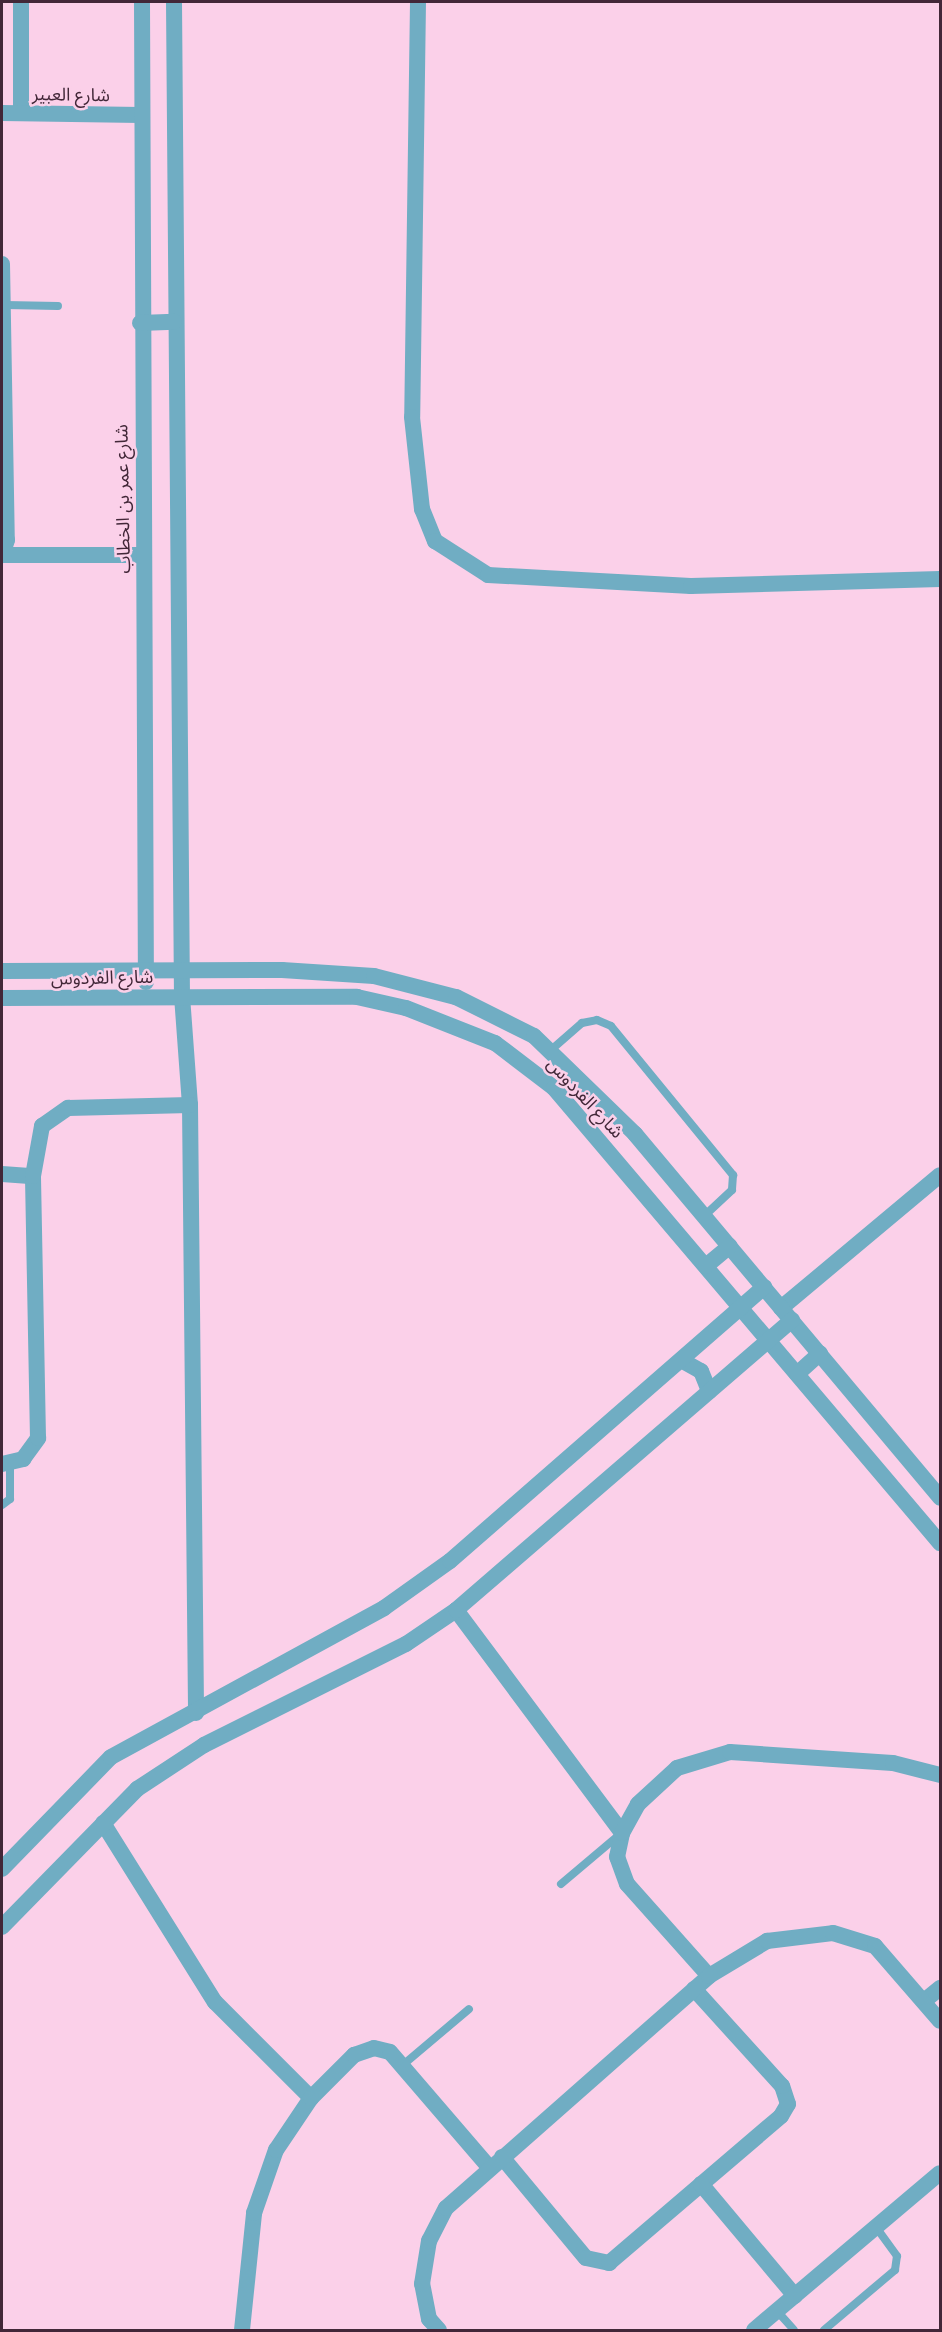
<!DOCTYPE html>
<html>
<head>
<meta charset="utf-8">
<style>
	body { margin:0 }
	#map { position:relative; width:942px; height:2332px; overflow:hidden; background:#fbd0e9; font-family:Roboto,"Noto Sans Arabic",sans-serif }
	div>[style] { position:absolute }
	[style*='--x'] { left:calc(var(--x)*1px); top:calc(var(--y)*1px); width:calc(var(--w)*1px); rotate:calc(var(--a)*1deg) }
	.service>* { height:8px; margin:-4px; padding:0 4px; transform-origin:4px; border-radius:4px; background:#70adc3 }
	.minor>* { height:16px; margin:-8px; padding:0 8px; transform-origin:8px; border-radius:8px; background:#70adc3 }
	.tertiary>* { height:16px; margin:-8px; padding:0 8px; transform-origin:8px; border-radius:8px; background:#70adc3 }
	span { translate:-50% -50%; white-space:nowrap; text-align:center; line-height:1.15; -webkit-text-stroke:5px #fbd0e9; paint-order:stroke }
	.street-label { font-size:18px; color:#422738 }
	.frame { position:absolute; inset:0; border:3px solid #422738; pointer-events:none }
</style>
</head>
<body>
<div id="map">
	<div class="service">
		<i style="--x:5;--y:305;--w:53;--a:1.1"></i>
		<i style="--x:551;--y:1050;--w:41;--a:-41.1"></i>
		<i style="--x:582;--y:1023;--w:15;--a:-11"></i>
		<i style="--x:597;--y:1020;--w:15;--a:23"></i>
		<i style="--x:611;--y:1026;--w:193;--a:50.7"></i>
		<i style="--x:733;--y:1175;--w:15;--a:94"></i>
		<i style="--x:732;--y:1190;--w:37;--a:137"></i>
		<i style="--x:2;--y:1505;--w:10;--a:-37"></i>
		<i style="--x:10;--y:1499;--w:35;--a:-90"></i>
		<i style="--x:561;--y:1884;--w:76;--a:-40.2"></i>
		<i style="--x:404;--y:2064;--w:85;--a:-40.2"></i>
		<i style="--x:777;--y:2311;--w:25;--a:48"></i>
		<i style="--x:824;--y:2330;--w:93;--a:-40.2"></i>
		<i style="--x:895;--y:2270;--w:14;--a:-82"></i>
		<i style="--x:897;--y:2256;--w:36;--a:-126"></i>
	</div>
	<div class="minor">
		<i style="--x:21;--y:2;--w:111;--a:90"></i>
		<i style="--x:418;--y:2;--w:415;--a:90.8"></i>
		<i style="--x:412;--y:417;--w:93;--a:83.8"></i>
		<i style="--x:422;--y:509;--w:35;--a:68"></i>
		<i style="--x:435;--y:541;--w:63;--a:32.7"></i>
		<i style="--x:488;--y:575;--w:203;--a:3.1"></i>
		<i style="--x:691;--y:586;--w:249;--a:-1.6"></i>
		<i style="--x:2;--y:113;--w:139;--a:0.8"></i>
		<i style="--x:2;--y:264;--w:276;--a:89"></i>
		<i style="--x:7;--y:540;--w:16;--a:108"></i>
		<i style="--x:2;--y:555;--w:141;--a:0"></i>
		<i style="--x:182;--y:996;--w:109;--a:85.8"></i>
		<i style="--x:190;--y:1105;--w:608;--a:89.43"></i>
		<i style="--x:2;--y:1174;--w:31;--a:4"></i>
		<i style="--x:781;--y:1308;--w:207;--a:-39.9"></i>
		<i style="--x:2;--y:1464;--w:22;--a:-13"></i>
		<i style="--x:23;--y:1459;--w:26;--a:-54"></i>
		<i style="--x:38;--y:1438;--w:262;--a:-91.1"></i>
		<i style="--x:33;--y:1176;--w:51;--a:-79.8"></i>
		<i style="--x:42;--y:1126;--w:32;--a:-35"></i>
		<i style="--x:68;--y:1108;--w:122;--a:-1.4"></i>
		<i style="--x:456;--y:1610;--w:278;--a:53.3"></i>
		<i style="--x:103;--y:1823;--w:211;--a:58"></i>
		<i style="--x:215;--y:2002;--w:136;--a:45"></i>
		<i style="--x:709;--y:1976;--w:123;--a:-131.7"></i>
		<i style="--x:627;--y:1884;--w:29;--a:-110"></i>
		<i style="--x:617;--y:1857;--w:25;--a:-78"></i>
		<i style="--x:622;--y:1833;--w:33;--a:-61"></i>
		<i style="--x:638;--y:1804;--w:53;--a:-42.7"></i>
		<i style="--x:677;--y:1768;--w:55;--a:-16.8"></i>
		<i style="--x:730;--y:1752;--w:163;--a:3.9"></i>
		<i style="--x:893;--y:1763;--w:49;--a:14.3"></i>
		<i style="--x:924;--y:2001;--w:21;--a:-39"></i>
		<i style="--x:502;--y:2157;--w:131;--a:50.3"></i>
		<i style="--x:586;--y:2258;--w:24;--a:12"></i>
		<i style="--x:609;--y:2263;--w:226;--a:-40.5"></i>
		<i style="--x:781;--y:2116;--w:14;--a:-60"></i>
		<i style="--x:788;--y:2104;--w:19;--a:-108"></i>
		<i style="--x:782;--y:2086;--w:131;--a:-132.2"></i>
		<i style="--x:701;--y:2184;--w:146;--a:50"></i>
		<i style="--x:242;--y:2330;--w:118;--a:-84.1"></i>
		<i style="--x:254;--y:2213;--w:67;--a:-70.8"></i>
		<i style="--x:276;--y:2150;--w:63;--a:-56.1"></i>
		<i style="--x:311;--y:2098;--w:61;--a:-45"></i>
		<i style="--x:354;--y:2055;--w:21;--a:-19"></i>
		<i style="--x:374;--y:2048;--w:16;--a:14"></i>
		<i style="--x:390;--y:2052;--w:152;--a:49.3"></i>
		<i style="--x:439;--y:2330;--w:15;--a:-132"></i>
		<i style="--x:429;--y:2319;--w:36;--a:-101"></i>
		<i style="--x:422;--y:2284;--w:44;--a:-80.8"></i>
		<i style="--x:429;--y:2241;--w:37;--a:-63"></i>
		<i style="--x:446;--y:2208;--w:351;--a:-41.4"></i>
		<i style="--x:709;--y:1976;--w:68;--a:-31.1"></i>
		<i style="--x:767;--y:1941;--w:66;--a:-6.9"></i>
		<i style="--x:833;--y:1933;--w:44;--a:17.2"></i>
		<i style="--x:875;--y:1946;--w:99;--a:49.1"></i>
		<i style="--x:754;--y:2330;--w:243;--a:-40.2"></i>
	</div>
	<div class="tertiary">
		<i style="--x:142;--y:2;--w:980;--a:89.77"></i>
		<i style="--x:174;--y:2;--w:994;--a:89.54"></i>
		<i style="--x:140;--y:323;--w:34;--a:-2"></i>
		<i style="--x:2;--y:971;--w:280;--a:-0.2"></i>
		<i style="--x:282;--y:970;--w:92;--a:3.7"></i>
		<i style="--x:374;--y:976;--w:85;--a:14.4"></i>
		<i style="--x:456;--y:997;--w:87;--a:26.6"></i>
		<i style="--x:534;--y:1036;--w:141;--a:44.1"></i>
		<i style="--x:635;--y:1134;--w:475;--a:50"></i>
		<i style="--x:2;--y:998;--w:355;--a:-0.2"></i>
		<i style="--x:357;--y:997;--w:50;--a:12.7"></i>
		<i style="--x:406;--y:1008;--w:96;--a:21.5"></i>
		<i style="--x:495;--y:1043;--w:74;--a:37.3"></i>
		<i style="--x:554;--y:1088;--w:597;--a:49.69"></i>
		<i style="--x:706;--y:1266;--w:31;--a:-40"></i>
		<i style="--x:681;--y:1360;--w:23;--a:29"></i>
		<i style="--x:701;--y:1371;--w:22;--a:68"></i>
		<i style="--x:797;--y:1374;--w:31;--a:-42"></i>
		<i style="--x:2;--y:1869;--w:156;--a:-45.8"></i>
		<i style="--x:111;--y:1757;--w:311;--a:-28.6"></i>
		<i style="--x:384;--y:1608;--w:81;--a:-35.5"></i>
		<i style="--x:450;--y:1561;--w:417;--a:-41.1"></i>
		<i style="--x:2;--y:1927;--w:193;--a:-45.6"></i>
		<i style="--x:137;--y:1789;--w:80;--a:-33.3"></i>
		<i style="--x:204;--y:1745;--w:226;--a:-26.6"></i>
		<i style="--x:406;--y:1644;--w:60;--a:-34.2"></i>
		<i style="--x:456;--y:1610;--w:444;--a:-40.8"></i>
	</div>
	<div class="street-label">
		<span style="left:71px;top:95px;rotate:1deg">شارع العبير</span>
		<span style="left:123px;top:499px;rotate:-91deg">شارع عمر بن الخطاب</span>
		<span style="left:102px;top:978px;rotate:-1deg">شارع الفردوس</span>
		<span style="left:585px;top:1098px;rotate:47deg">شارع الفردوس</span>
	</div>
	<div class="frame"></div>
</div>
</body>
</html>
